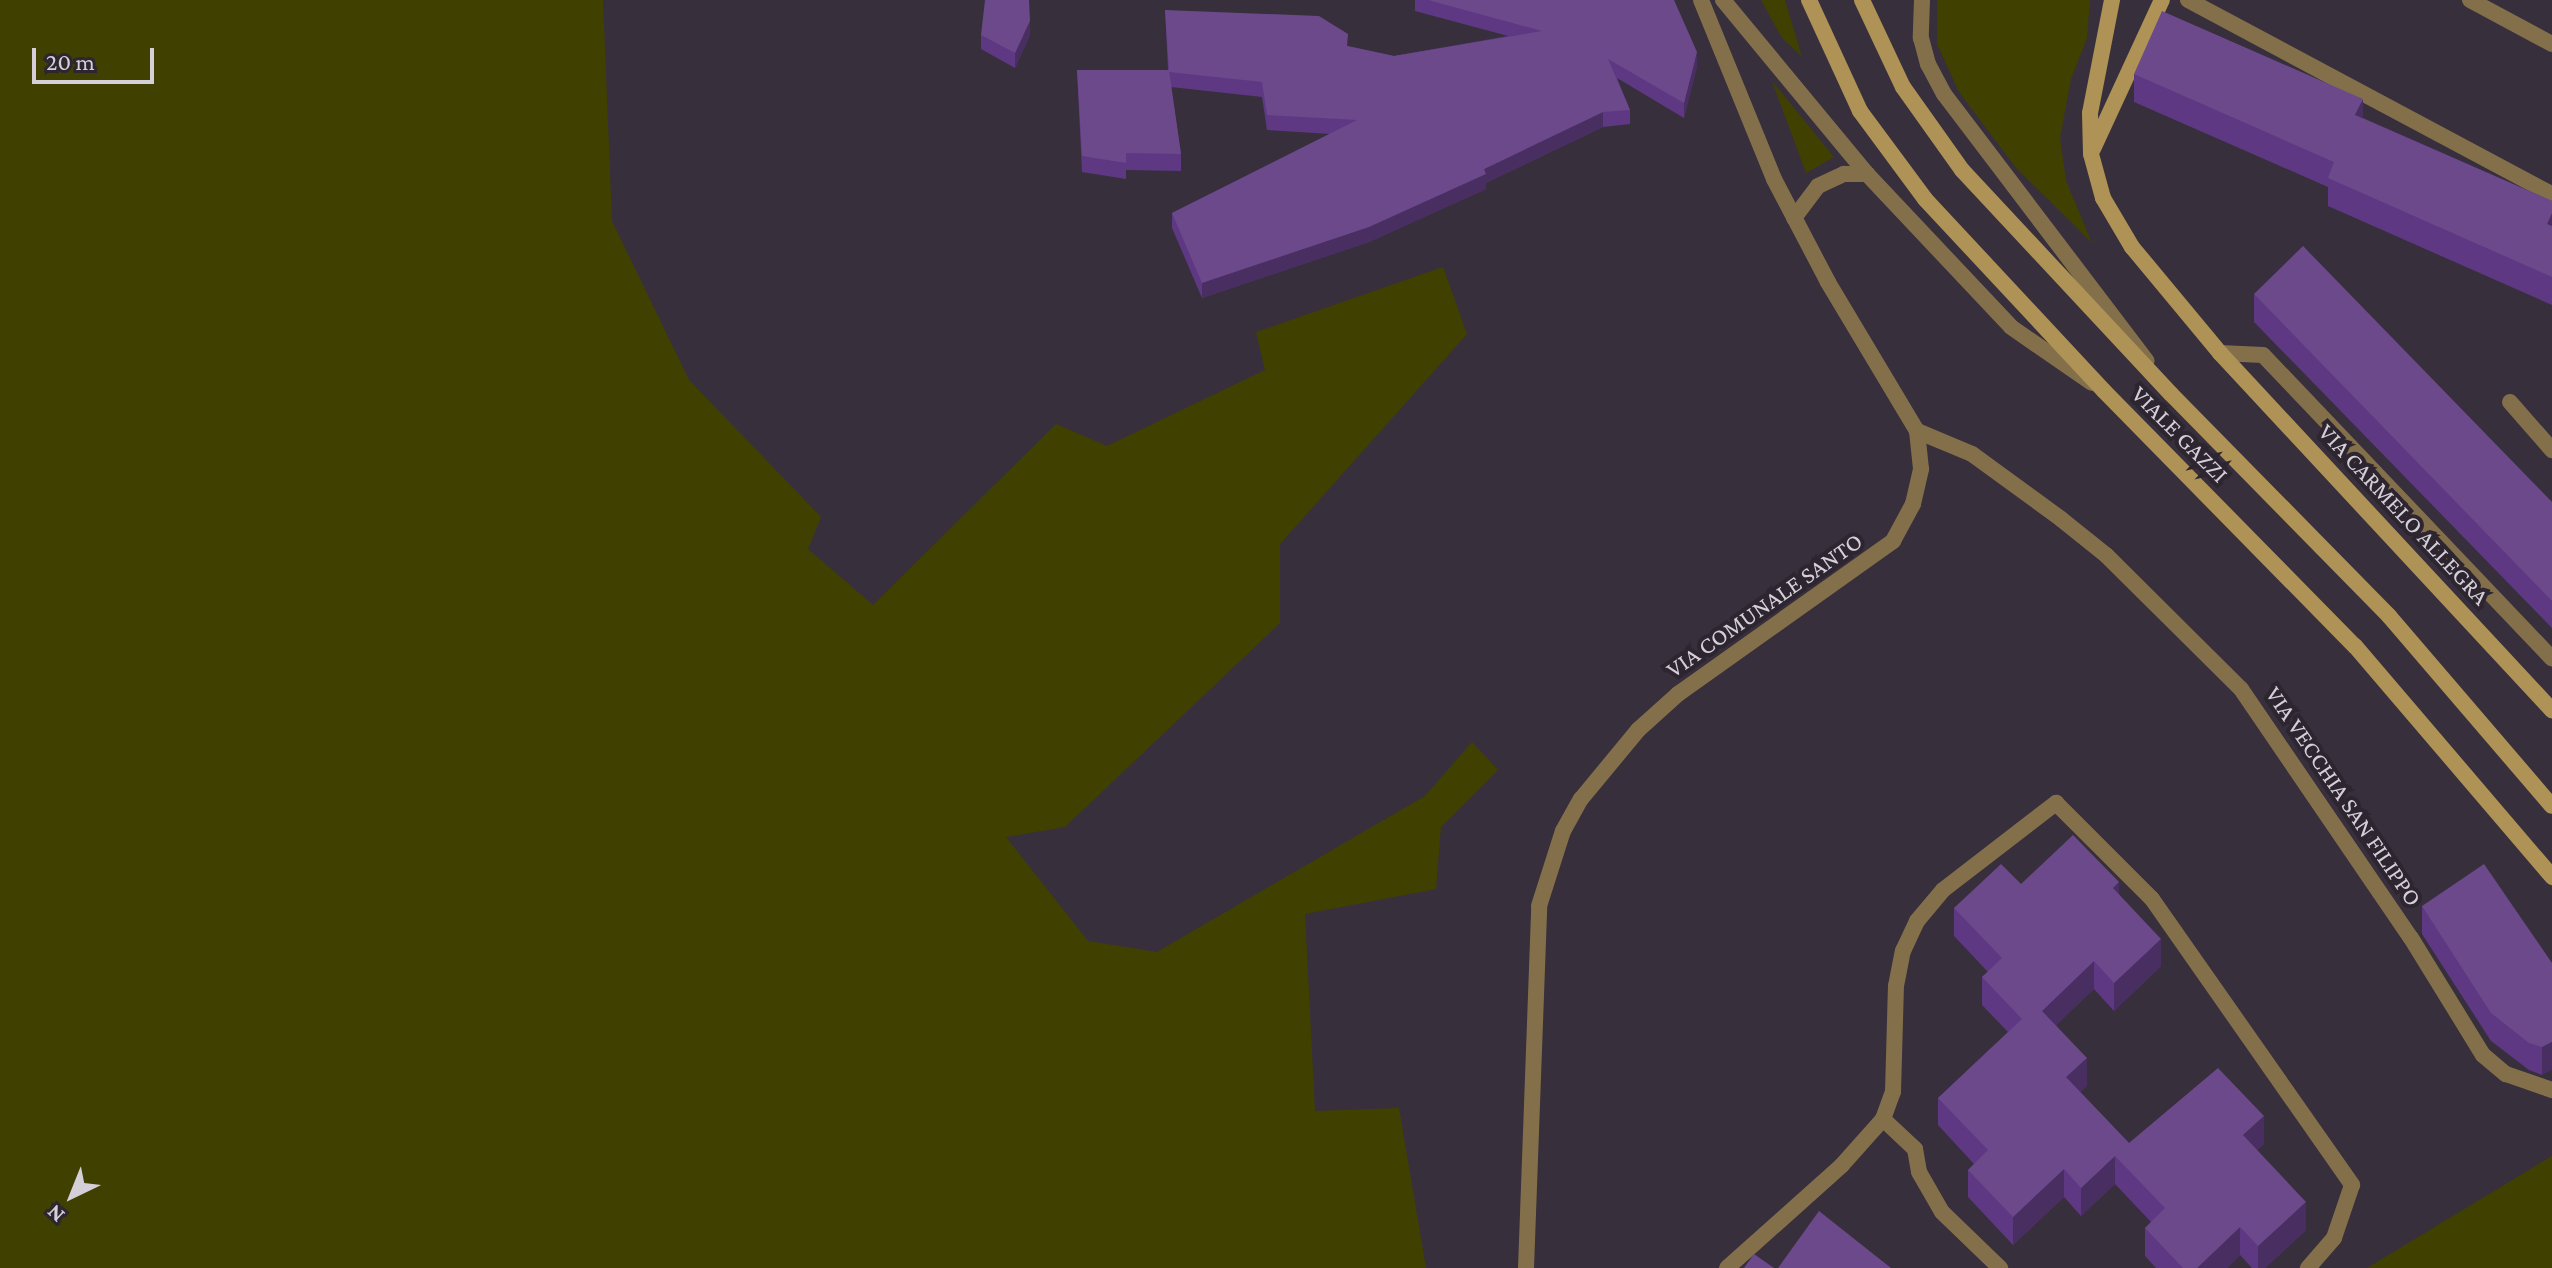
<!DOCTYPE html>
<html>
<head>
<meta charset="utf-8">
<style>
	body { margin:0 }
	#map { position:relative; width:2552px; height:1268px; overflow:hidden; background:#372f3b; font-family:"Crimson Pro",serif }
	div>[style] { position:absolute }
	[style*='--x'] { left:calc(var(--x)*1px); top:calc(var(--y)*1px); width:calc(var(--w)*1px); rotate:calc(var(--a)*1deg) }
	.green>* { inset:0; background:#404100 }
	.street>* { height:16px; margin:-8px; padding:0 8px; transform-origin:8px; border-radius:8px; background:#83704b }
	.secondary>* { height:16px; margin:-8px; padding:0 8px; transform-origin:8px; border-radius:8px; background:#af9255 }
	.wall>* { inset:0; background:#5e3882 }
	.shaded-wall>* { inset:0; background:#492e61 }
	.building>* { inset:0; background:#6b498b }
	span { translate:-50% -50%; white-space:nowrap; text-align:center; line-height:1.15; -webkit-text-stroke:8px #2d2631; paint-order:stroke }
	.street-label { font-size:24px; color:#d5d0d8 }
	.north { position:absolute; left:32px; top:1156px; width:80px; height:80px; -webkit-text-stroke:6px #2d2631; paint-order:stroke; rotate:223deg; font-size:22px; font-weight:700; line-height:32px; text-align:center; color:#d5d0d8 }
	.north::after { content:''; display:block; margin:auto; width:28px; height:36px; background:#d5d0d8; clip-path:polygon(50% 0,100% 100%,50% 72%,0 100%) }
	.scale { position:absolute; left:32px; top:48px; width:122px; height:36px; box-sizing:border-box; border:4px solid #d5d0d8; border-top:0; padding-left:10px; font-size:24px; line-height:28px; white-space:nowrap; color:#d5d0d8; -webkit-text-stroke:6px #2d2631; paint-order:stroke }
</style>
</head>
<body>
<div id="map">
	<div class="green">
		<i style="clip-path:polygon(0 0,603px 0,612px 221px,689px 380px,821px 517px,808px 549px,873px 605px,1056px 424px,1107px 446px,1265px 370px,1256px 332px,1443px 267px,1467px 334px,1280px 544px,1280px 623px,1065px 827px,1006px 837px,1088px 941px,1157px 952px,1425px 796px,1472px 742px,1498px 770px,1441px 827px,1436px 889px,1305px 914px,1315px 1111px,1399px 1108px,1426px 1268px,0 1268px)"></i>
		<i style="clip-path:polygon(1761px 0,1785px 0,1802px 57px,1782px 38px)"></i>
		<i style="clip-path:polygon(1937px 0,2090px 0,2087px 38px,2071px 79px,2060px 138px,2066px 181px,2092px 243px,2017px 169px,1959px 92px,1937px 44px)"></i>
		<i style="clip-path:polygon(1772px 81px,1834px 157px,1806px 173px)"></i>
		<i style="clip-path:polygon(2552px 1156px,2552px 1268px,2367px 1268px)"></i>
	</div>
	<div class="street">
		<i style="--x:1723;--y:0;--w:226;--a:50.4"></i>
		<i style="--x:1867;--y:174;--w:210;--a:46.7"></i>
		<i style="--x:2011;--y:327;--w:98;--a:34.7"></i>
		<i style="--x:1922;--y:0;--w:38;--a:92"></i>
		<i style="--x:1921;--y:38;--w:27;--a:75"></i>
		<i style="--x:1928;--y:64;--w:34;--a:62"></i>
		<i style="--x:1944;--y:94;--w:335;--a:52.8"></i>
		<i style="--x:2188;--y:0;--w:412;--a:28.1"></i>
		<i style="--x:2470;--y:0;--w:93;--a:28.2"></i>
		<i style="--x:1794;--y:218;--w:40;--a:-53"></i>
		<i style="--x:1818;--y:186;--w:29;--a:-25"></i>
		<i style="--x:1844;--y:174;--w:23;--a:0"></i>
		<i style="--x:2220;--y:353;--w:43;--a:2.7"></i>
		<i style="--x:2263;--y:355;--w:419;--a:46.4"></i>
		<i style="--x:2510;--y:402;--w:64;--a:48.8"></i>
		<i style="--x:1917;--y:431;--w:60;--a:22.7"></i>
		<i style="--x:1972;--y:454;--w:110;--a:36.1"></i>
		<i style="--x:2061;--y:519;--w:58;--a:38.7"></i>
		<i style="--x:2106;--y:555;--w:190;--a:44.8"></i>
		<i style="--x:2241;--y:689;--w:301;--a:55.7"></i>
		<i style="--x:2411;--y:938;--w:137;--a:58.4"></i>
		<i style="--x:2483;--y:1055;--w:30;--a:40"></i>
		<i style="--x:2506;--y:1074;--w:49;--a:19.2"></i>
		<i style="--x:1883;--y:1119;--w:44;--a:43.2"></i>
		<i style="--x:1915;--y:1149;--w:23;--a:80"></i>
		<i style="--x:1919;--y:1172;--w:46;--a:60.1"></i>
		<i style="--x:1942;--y:1212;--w:81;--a:44"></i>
		<i style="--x:1526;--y:1268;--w:362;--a:-87.9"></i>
		<i style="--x:1539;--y:906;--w:79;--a:-72.3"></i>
		<i style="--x:1563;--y:831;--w:37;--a:-61"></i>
		<i style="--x:1581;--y:799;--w:89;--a:-50.4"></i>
		<i style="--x:1638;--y:730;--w:54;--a:-42"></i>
		<i style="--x:1678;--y:694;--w:264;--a:-35.4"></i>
		<i style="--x:1893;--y:541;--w:42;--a:-61.6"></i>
		<i style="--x:1913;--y:504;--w:36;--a:-77"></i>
		<i style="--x:1921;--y:469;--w:38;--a:-96"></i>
		<i style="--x:1917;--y:431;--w:174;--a:-120.9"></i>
		<i style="--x:1828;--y:282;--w:116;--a:-117.7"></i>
		<i style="--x:1774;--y:179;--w:193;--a:-112.2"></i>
		<i style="--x:1727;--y:1268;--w:154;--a:-41.8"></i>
		<i style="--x:1842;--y:1165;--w:62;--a:-48.3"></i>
		<i style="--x:1883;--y:1119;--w:29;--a:-70"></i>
		<i style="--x:1893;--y:1092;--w:106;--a:-88.4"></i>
		<i style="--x:1896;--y:986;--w:36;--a:-79"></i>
		<i style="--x:1903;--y:951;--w:33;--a:-65"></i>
		<i style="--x:1917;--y:921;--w:40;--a:-50"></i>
		<i style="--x:1943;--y:890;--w:143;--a:-37.6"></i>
		<i style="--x:2056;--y:803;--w:136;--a:45"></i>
		<i style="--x:2152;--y:899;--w:349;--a:55"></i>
		<i style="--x:2352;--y:1185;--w:56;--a:108.8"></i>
		<i style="--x:2334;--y:1238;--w:40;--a:131"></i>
	</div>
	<div class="secondary">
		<i style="--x:1809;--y:0;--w:122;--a:65.3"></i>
		<i style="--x:1860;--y:111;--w:109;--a:53.5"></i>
		<i style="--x:1925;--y:199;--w:262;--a:47"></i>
		<i style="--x:2104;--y:391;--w:358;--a:45.5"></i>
		<i style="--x:2355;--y:646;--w:304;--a:49.5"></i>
		<i style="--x:1862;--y:0;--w:96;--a:64.8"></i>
		<i style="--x:1903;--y:87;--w:102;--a:54.6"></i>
		<i style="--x:1962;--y:170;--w:306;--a:47"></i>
		<i style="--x:2171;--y:394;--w:311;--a:45.5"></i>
		<i style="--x:2389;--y:616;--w:250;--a:49.4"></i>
		<i style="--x:2112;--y:0;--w:115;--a:101"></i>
		<i style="--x:2090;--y:113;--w:41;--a:88.6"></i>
		<i style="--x:2091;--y:154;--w:46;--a:74.7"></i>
		<i style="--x:2103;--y:198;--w:57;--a:59.4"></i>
		<i style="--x:2132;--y:247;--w:138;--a:50.3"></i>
		<i style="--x:2220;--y:353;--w:488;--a:47.1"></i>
		<i style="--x:2093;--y:149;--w:164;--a:-65.2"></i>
	</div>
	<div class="wall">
		<i style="clip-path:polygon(1415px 0,1674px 0,1697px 66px,1684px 118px,1617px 78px,1630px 110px,1630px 124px,1603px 127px,1486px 183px,1486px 189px,1369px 242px,1202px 298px,1172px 228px,1172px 213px,1330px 134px,1267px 130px,1262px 97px,1171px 87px,1181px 154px,1181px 171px,1126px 170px,1126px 179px,1082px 172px,1077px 70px,1168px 70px,1165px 10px,1348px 46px,1394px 56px,1508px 36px,1415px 11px)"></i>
		<i style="clip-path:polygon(981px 35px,1030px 35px,1015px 68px,981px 49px)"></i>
		<i style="clip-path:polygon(2134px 74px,2363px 118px,2552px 201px,2552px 305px,2328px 206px,2328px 187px,2134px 102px)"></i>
		<i style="clip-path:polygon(2254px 294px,2552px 502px,2552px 628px,2254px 322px)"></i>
		<i style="clip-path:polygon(2021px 884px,2119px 894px,2161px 966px,2114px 1011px,2094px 989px,2056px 1025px,2087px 1086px,2080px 1092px,2129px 1143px,2264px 1144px,2257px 1150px,2306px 1230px,2265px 1268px,2252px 1268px,2240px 1255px,2227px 1268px,2156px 1268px,2145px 1256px,2145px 1228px,2151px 1222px,2115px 1184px,2081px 1216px,2064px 1197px,2013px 1245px,1968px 1197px,1968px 1170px,1974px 1164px,1938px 1125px,1938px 1098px,2008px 1032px,1982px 1005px,1982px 977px,1988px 972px,1954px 936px,1954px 908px)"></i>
		<i style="clip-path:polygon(2422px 906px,2552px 963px,2542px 1075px,2529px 1070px,2491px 1041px,2422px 934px)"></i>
	</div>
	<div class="shaded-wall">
		<i style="clip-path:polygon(1030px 21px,1030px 35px,1015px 68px,1015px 53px)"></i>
		<i style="clip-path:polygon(1697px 52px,1697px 66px,1684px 118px,1684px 103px)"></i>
		<i style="clip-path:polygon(2363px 99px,2363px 126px,2355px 115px)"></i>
		<i style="clip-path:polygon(1603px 112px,1603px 127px,1486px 183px,1486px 189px,1369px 242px,1202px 298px,1202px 283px,1484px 169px)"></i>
		<i style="clip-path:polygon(2552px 213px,2552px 240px,2547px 224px)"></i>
		<i style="clip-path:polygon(2119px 882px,2119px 910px,2113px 888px)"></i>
		<i style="clip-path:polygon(2161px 939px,2161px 966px,2114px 1011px,2114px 983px)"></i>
		<i style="clip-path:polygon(2094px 961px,2094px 989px,2042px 1038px,2042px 1011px)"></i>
		<i style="clip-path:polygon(2552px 1042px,2552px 1070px,2542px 1075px,2542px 1047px)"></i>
		<i style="clip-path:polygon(2087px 1058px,2087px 1086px,2066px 1104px,2066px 1077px)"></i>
		<i style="clip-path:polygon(2264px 1116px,2264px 1144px,2243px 1163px,2243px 1135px)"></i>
		<i style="clip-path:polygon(2115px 1156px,2115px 1184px,2081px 1216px,2081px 1188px)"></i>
		<i style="clip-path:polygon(2064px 1169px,2064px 1197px,2013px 1245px,2013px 1217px)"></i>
		<i style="clip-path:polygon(2306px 1202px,2306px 1230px,2265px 1268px,2258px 1268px,2258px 1246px)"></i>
		<i style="clip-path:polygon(2240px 1227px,2240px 1255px,2227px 1268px,2197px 1268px)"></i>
	</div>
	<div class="building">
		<i style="clip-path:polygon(985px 0,1029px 0,1030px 21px,1015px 53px,981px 35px)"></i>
		<i style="clip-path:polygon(1428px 0,1674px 0,1697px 52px,1684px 103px,1608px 59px,1630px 110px,1603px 112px,1484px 169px,1486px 174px,1369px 227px,1202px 283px,1172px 213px,1357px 120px,1267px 115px,1262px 82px,1169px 72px,1165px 10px,1319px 16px,1348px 34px,1347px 46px,1394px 56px,1542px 31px)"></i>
		<i style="clip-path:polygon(2162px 11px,2363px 99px,2355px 115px,2552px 201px,2552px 213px,2547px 224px,2552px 226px,2552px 277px,2328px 178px,2334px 162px,2134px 74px)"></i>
		<i style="clip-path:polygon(1077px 70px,1169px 70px,1181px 154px,1126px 153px,1126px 163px,1082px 156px)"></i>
		<i style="clip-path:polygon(2303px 246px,2552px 502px,2552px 601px,2254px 294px)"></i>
		<i style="clip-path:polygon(2073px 835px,2119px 882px,2113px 888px,2161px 939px,2114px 983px,2094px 961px,2042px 1011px,2087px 1058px,2066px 1077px,2129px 1143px,2218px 1068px,2264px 1116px,2243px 1135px,2306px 1202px,2258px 1246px,2240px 1227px,2197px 1268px,2183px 1268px,2145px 1228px,2165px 1208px,2115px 1156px,2081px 1188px,2064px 1169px,2013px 1217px,1968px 1170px,1988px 1150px,1938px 1098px,2022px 1019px,1982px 977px,2002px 958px,1954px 908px,2001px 864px,2021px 884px)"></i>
		<i style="clip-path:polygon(2484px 864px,2552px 963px,2552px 1042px,2542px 1047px,2529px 1043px,2491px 1013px,2422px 906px)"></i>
		<i style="clip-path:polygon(1819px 1211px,1891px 1268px,1778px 1268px)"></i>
		<i style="clip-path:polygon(1754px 1254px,1774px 1268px,1744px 1268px)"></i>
	</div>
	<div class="street-label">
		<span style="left:2180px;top:434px;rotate:45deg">VIALE GAZZI</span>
		<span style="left:2404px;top:514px;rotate:47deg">VIA CARMELO ALLEGRA</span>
		<span style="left:1764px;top:605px;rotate:-35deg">VIA COMUNALE SANTO</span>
		<span style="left:2344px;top:796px;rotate:56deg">VIA VECCHIA SAN FILIPPO</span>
	</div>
	<div class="north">N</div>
	<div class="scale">20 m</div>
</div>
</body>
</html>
